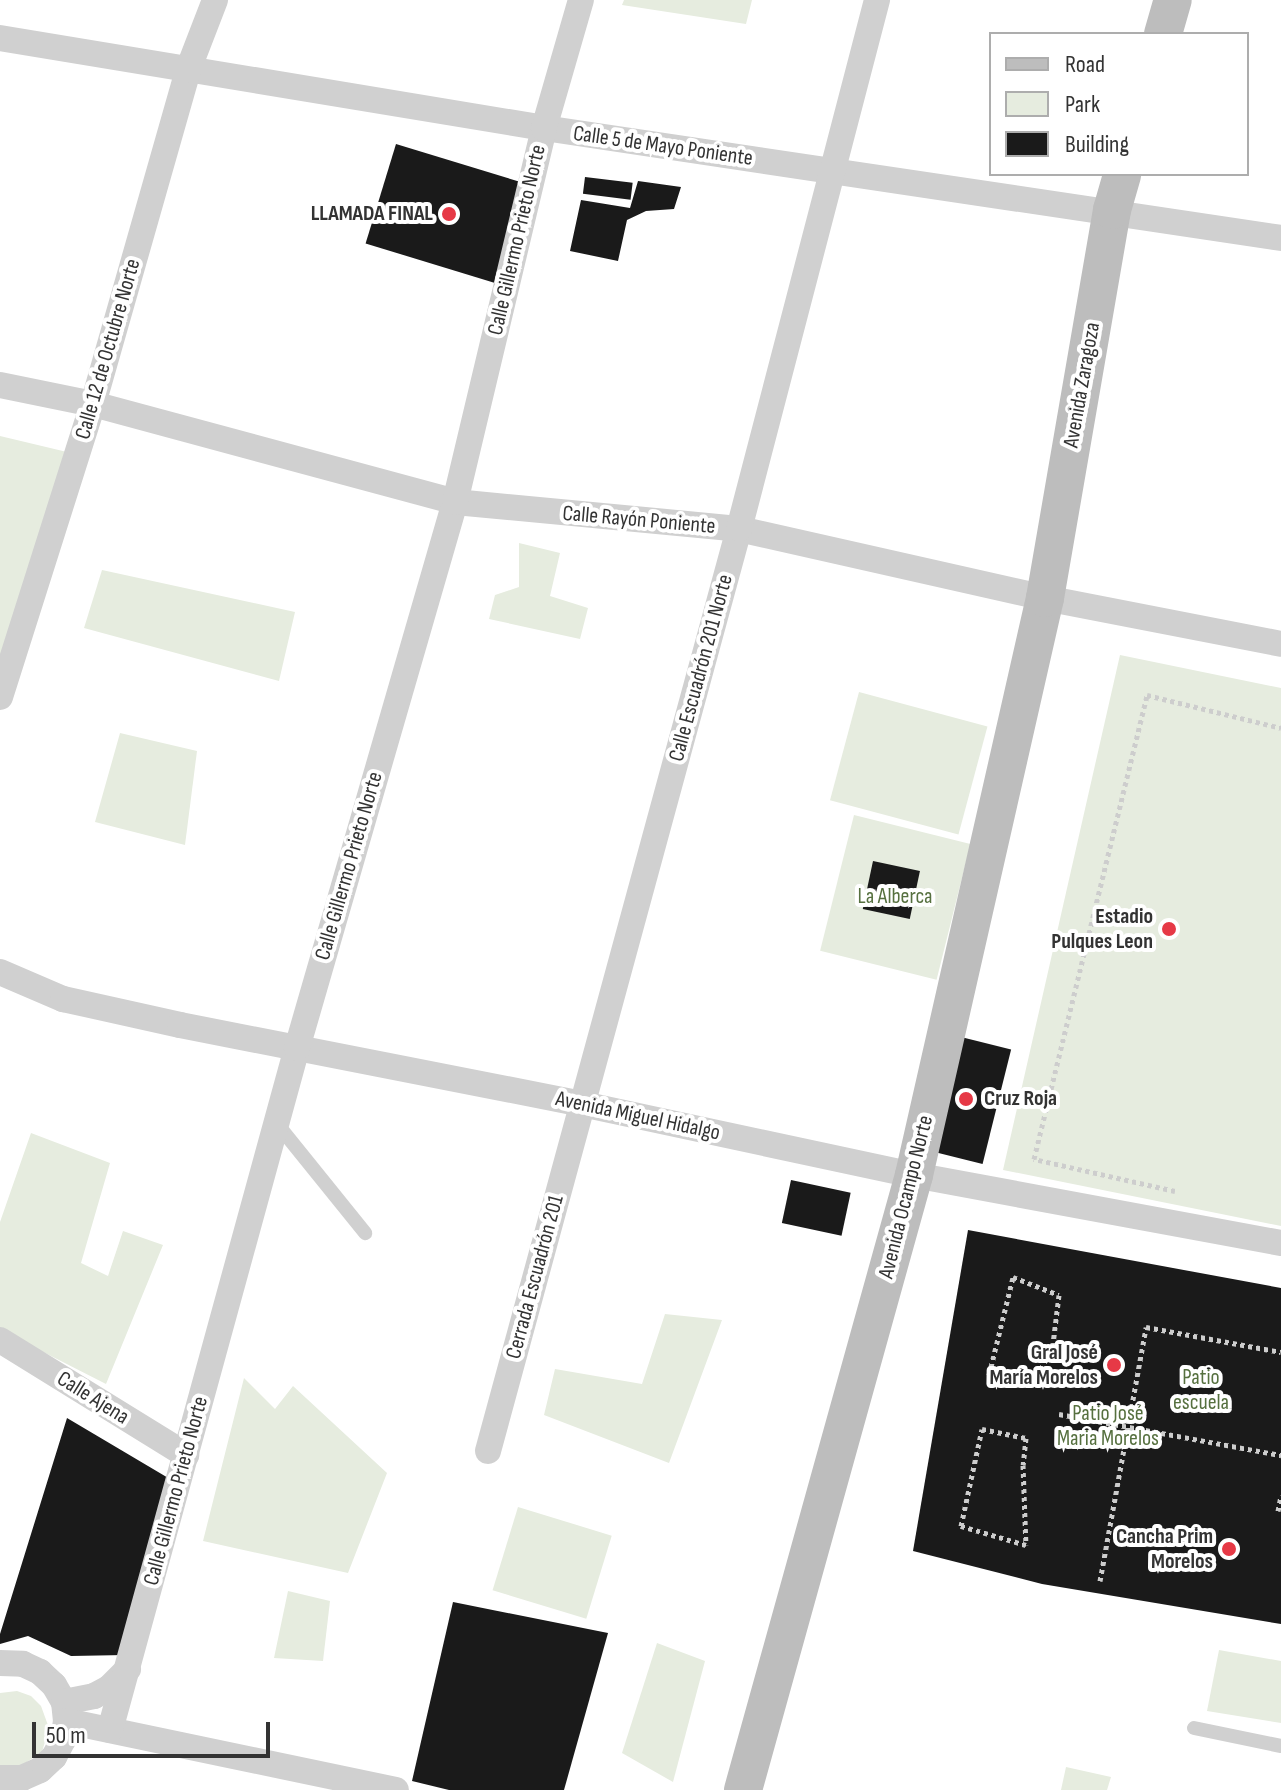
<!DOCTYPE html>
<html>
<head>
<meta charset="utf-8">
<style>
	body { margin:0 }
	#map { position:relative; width:1281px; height:1790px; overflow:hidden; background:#fff; font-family:"Sofia Sans Condensed",sans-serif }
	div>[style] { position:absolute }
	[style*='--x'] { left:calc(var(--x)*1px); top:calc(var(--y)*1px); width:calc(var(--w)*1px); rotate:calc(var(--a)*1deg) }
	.green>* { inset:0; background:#e6ecdf; transform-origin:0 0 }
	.building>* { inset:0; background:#1a1a1a; transform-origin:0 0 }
	.path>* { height:5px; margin-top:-2.5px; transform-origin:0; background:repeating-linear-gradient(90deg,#cdcdcd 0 4px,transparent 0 8px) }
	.lane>* { height:14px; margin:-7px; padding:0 7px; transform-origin:7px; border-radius:7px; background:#d0d0d0 }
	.street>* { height:26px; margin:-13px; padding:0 13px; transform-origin:13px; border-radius:13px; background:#d0d0d0 }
	.secondary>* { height:38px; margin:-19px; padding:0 19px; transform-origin:19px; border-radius:19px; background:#bdbdbd }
	.dots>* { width:22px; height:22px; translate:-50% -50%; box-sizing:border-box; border:4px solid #fff; border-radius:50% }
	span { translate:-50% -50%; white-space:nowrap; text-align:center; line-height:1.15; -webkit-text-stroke:8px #fff; paint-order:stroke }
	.street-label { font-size:22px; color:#333 }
	.poi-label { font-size:22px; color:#333; font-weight:700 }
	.right { translate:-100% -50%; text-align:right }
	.left { translate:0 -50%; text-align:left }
	.park-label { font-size:22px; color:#56703f }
	.legend { position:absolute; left:989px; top:32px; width:260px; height:144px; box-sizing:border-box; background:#fff; border:2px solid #adadad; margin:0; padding:10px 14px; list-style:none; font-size:24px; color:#333 }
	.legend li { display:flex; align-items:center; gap:16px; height:40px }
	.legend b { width:40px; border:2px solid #adadad }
	.scale { position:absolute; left:32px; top:1722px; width:238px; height:36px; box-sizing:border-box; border:4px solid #333; border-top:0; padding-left:10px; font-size:24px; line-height:28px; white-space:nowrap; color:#333; -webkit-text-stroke:6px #fff; paint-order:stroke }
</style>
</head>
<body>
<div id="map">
	<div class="green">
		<i style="clip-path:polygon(624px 0,752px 0,746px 24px,622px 5px)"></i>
		<i style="clip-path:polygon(0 436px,67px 452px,0 666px)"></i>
		<i style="clip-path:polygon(519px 543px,560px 553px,550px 596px,588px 608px,580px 639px,489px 619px,495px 595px,519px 587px)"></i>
		<i style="clip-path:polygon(102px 570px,295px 612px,279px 681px,84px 628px)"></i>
		<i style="clip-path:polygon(1120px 655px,1281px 688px,1281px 1226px,1003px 1170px)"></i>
		<i style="left:859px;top:692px;width:133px;height:112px;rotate:15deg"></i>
		<i style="clip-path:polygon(120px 733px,197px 751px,185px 845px,95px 822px)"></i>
		<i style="left:854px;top:815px;width:120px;height:140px;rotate:14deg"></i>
		<i style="clip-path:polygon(31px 1133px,110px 1163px,81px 1263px,108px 1276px,123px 1231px,163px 1245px,106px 1384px,0 1330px,0 1222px)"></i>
		<i style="clip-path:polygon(665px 1314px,722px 1320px,669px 1463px,544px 1415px,555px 1369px,642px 1384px)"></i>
		<i style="clip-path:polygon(244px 1378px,275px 1409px,293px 1386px,387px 1473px,348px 1573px,203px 1541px)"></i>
		<i style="left:518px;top:1507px;width:98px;height:87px;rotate:17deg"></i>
		<i style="clip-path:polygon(288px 1591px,330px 1601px,323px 1661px,274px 1658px)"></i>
		<i style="clip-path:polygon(657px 1643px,705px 1661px,673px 1782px,622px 1753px)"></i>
		<i style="clip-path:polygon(1219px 1650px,1281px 1661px,1281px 1723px,1207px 1711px)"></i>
		<i style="clip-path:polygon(17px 1691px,31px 1696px,41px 1706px,49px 1728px,42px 1752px,19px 1767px,3px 1766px,0 1765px,0 1693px)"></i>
		<i style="clip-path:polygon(1066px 1767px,1111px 1777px,1107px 1790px,1061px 1790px)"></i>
	</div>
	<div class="building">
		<i style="left:396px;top:144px;width:137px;height:104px;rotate:17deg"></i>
		<i style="left:585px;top:177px;width:48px;height:17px;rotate:7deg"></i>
		<i style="clip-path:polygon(638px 181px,681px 187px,674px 209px,646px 211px,627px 220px,618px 261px,570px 251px,581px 200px,630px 208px)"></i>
		<i style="left:873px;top:861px;width:48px;height:49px;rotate:12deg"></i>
		<i style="left:949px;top:1034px;width:64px;height:118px;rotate:14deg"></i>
		<i style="left:791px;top:1180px;width:61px;height:44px;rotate:12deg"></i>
		<i style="clip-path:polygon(968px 1230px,1281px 1288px,1281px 1624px,1042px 1584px,913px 1551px)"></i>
		<i style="clip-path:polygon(67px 1418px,175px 1482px,125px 1655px,71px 1656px,28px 1636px,0 1644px,0 1634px)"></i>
		<i style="clip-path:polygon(453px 1602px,608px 1633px,564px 1790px,449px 1790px,412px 1781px)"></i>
	</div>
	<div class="path">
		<i style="--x:1175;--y:1191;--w:145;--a:-167.2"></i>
		<i style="--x:1034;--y:1159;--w:478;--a:-76.3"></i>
		<i style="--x:1147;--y:695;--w:138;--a:13.8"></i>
		<i style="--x:1013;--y:1277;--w:49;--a:21.4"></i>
		<i style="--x:1059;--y:1295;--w:49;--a:97"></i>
		<i style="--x:1053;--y:1344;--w:44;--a:115.4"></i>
		<i style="--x:1034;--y:1384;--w:46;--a:-168.7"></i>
		<i style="--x:989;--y:1375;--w:101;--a:-76.2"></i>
		<i style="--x:1059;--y:1414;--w:226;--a:10.5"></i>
		<i style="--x:982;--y:1429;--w:45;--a:11.6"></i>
		<i style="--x:1026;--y:1438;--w:27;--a:96"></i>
		<i style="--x:1023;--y:1465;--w:80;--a:87.9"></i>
		<i style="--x:1026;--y:1545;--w:68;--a:-163.7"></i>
		<i style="--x:961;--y:1526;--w:99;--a:-77.8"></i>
		<i style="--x:1278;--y:1511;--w:16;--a:-79"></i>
		<i style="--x:1100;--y:1581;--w:258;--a:-79.7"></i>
		<i style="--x:1146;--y:1327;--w:137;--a:10.5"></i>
	</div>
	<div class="lane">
		<i style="--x:278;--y:1125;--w:139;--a:51.1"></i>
		<i style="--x:1194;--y:1728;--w:89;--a:11.7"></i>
	</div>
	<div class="street">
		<i style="--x:0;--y:38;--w:551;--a:9.39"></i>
		<i style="--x:544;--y:128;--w:745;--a:8.49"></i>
		<i style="--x:0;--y:385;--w:95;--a:11.5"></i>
		<i style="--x:93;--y:404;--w:375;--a:15.1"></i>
		<i style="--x:455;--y:502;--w:285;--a:5.4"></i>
		<i style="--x:739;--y:529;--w:314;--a:12.7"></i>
		<i style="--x:1045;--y:598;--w:240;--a:11"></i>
		<i style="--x:0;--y:697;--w:307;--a:-72.4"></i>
		<i style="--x:93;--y:404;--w:347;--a:-74.1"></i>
		<i style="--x:188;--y:70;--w:75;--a:-68.9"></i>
		<i style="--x:0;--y:972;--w:69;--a:23.2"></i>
		<i style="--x:63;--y:999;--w:120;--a:12.5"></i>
		<i style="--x:180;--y:1025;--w:410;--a:11.1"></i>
		<i style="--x:582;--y:1104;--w:340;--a:12.1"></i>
		<i style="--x:914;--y:1175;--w:373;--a:10.5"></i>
		<i style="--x:0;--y:1340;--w:219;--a:31.7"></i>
		<i style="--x:488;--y:1451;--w:956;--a:-74.77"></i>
		<i style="--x:739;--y:529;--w:547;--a:-75.38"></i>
		<i style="--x:0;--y:1663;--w:23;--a:2"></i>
		<i style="--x:23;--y:1664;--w:19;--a:25"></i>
		<i style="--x:40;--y:1672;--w:19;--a:43"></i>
		<i style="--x:54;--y:1685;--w:20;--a:60"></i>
		<i style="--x:64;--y:1702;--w:19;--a:84"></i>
		<i style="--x:66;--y:1721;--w:19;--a:99"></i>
		<i style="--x:63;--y:1740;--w:19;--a:118"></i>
		<i style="--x:54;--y:1757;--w:19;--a:137"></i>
		<i style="--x:40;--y:1770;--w:20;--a:156"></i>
		<i style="--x:22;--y:1778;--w:22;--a:180"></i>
		<i style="--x:64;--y:1702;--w:31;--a:-11"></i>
		<i style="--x:94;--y:1696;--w:17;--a:-28"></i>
		<i style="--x:109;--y:1688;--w:27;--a:-45"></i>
		<i style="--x:66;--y:1721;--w:337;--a:11.8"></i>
		<i style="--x:110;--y:1730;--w:707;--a:-74.67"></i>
		<i style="--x:297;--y:1048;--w:568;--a:-73.86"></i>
		<i style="--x:455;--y:502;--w:384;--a:-76.6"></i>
		<i style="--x:544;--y:128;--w:133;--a:-73.9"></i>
	</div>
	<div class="secondary">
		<i style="--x:1163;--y:34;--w:35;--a:-74"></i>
		<i style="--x:743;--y:1790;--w:638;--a:-74.46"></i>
		<i style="--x:914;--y:1175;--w:592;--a:-77.21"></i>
		<i style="--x:1045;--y:598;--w:394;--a:-80.2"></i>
		<i style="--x:1112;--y:210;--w:37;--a:-74"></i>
	</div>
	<div class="dots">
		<i style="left:449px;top:214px;background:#e63946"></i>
		<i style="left:1169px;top:929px;background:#e63946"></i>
		<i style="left:966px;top:1099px;background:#e63946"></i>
		<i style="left:1114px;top:1365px;background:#e63946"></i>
		<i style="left:1229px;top:1549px;background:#e63946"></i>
	</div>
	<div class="street-label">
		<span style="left:663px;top:146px;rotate:8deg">Calle 5 de Mayo Poniente</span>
		<span style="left:517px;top:240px;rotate:-77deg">Calle Gillermo Prieto Norte</span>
		<span style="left:108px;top:349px;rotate:-74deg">Calle 12 de Octubre Norte</span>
		<span style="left:1082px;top:385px;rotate:-80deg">Avenida Zaragoza</span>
		<span style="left:639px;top:520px;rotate:5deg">Calle Rayón Poniente</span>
		<span style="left:701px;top:668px;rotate:-75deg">Calle Escuadrón 201 Norte</span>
		<span style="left:349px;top:866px;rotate:-74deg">Calle Gillermo Prieto Norte</span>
		<span style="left:638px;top:1116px;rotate:12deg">Avenida Miguel Hidalgo</span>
		<span style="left:906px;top:1197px;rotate:-76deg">Avenida Ocampo Norte</span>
		<span style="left:535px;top:1277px;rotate:-75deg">Cerrada Escuadrón 201</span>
		<span style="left:93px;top:1398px;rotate:32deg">Calle Ajena</span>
		<span style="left:176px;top:1491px;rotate:-75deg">Calle Gillermo Prieto Norte</span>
	</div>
	<div class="poi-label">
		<span class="right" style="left:433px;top:214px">LLAMADA FINAL</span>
		<span class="right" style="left:1153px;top:929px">Estadio<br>Pulques Leon</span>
		<span class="left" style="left:984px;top:1099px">Cruz Roja</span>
		<span class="right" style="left:1098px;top:1365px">Gral José<br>María Morelos</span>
		<span class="right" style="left:1213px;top:1549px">Cancha Prim<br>Morelos</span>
	</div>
	<div class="park-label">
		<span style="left:895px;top:897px">La Alberca</span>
		<span style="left:1201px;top:1390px">Patio<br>escuela</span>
		<span style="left:1108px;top:1426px">Patio José<br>Maria Morelos</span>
	</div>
	<ul class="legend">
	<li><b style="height:10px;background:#bdbdbd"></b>Road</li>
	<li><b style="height:22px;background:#e6ecdf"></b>Park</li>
	<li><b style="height:22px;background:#1a1a1a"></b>Building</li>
	</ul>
	<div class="scale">50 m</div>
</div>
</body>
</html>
